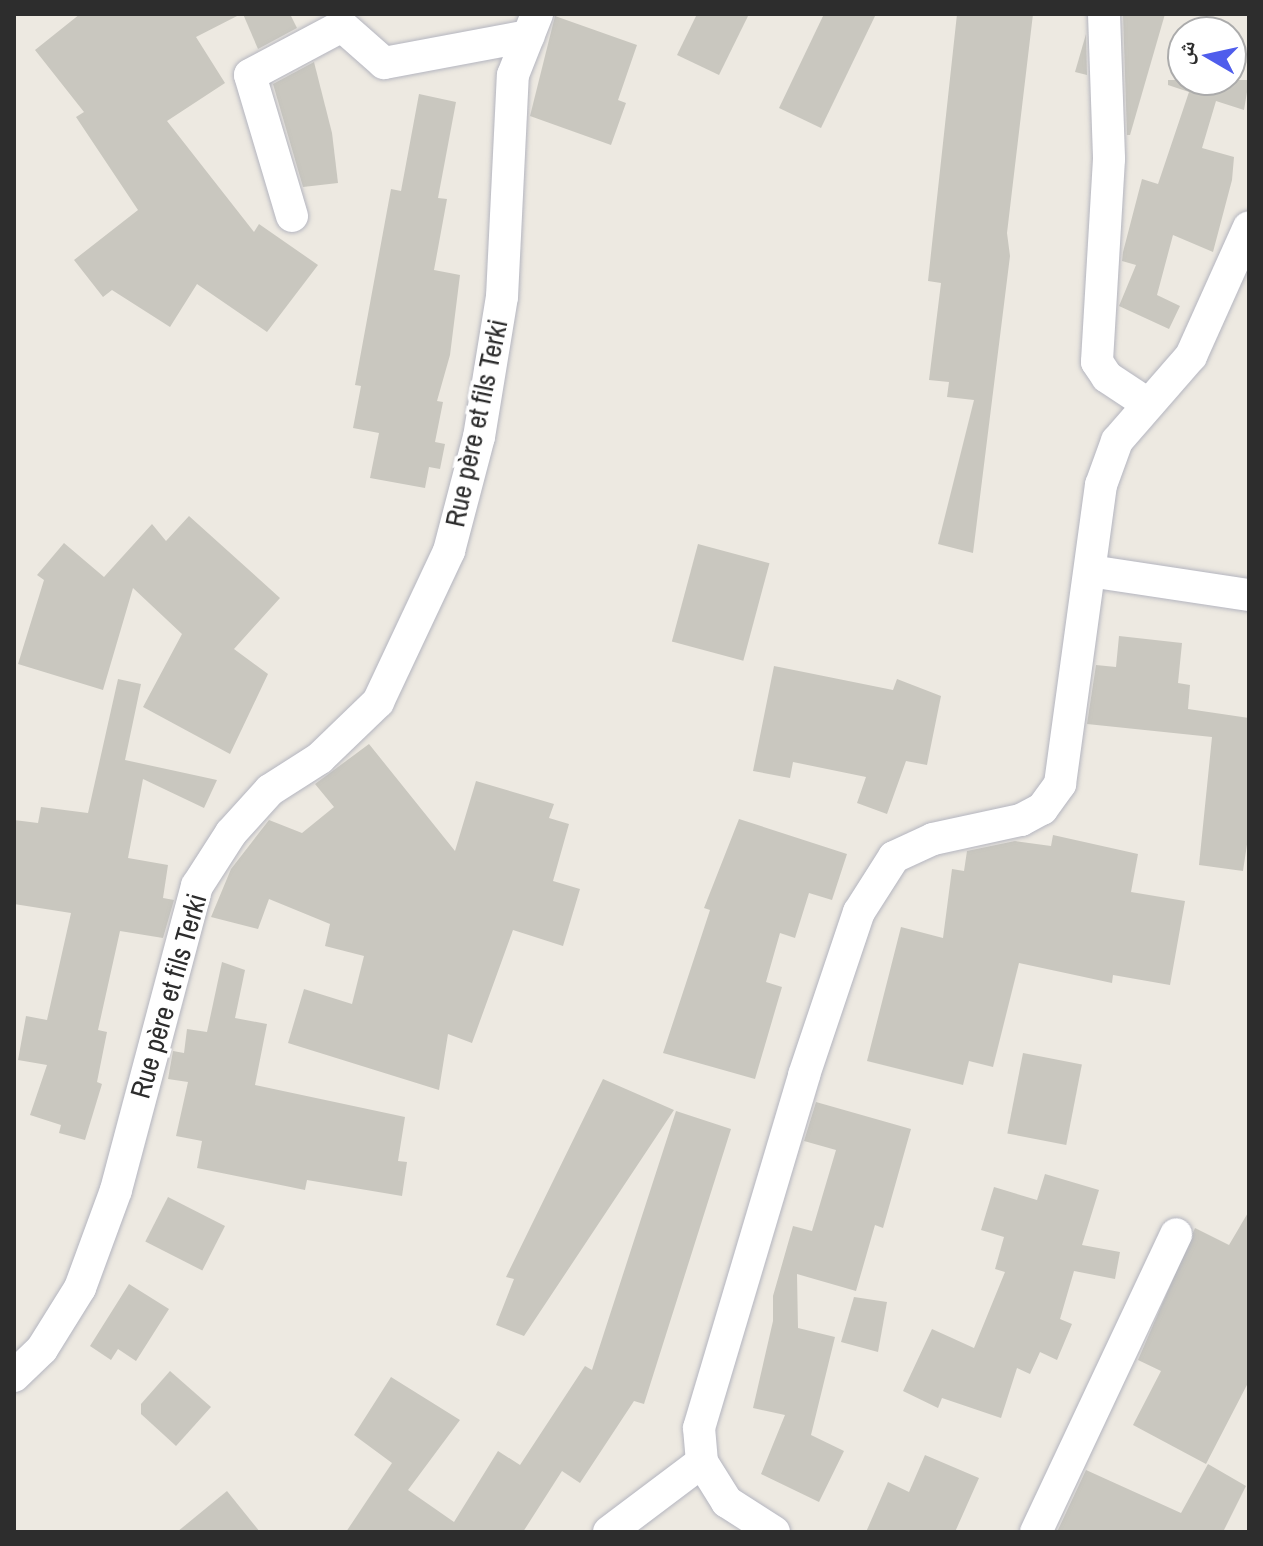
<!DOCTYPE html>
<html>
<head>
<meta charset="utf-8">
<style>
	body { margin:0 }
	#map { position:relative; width:1263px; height:1546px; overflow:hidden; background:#ede9e1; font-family:"Archivo Narrow","Noto Naskh Arabic",sans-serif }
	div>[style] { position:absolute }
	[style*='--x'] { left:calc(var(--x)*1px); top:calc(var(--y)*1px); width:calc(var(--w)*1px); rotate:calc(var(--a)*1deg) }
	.building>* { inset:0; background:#c9c7bf; transform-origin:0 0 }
	.roads { filter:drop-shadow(0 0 2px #b4b5bf) drop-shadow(0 0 2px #b4b5bf) }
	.street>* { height:32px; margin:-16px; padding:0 16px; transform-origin:16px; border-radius:16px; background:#fff }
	span { translate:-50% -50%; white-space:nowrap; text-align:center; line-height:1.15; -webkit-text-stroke:7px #fff; paint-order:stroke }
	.street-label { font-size:28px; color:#2d2d2d }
	.frame { position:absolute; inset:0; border:16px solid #2d2d2d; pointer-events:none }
	.north { position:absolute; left:1167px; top:16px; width:80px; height:80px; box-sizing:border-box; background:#fff; border:2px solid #ababab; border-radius:50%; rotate:279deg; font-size:22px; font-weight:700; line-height:32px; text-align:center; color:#2d2d2d }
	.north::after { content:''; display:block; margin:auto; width:28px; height:36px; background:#4f5dec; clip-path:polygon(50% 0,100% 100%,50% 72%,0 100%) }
</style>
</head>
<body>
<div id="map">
	<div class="building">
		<i style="clip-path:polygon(80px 14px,241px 14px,196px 37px,225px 83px,167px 121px,254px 232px,259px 224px,318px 265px,267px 332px,197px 284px,170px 327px,112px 290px,103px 297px,74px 260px,138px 210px,76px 117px,84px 112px,35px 50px)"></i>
		<i style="clip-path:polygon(243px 14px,290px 14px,297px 28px,258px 49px)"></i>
		<i style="clip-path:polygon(697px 14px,749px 14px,719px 75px,677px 55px)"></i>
		<i style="clip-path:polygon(824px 14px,876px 14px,821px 128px,779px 108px)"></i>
		<i style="clip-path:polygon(957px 14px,1033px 14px,1007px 233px,1010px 256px,973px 553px,938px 544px,974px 400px,947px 397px,949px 382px,929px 380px,941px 283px,928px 281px)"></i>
		<i style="clip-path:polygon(1123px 14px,1165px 14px,1130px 135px,1127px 135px)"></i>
		<i style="clip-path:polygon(555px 16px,637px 45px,618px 100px,626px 103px,611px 145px,530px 116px)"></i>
		<i style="clip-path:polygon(1086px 34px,1087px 75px,1075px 72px)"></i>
		<i style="clip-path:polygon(314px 62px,332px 133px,338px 183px,303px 187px,273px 84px)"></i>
		<i style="clip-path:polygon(1168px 80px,1249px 80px,1244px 110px,1216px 101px,1202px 148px,1234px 157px,1232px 180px,1213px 252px,1173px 235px,1157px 295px,1180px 306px,1169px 329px,1119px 306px,1136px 265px,1122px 261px,1123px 252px,1142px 179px,1158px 184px,1189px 92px,1168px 85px)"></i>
		<i style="clip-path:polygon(419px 94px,456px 102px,438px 198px,447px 199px,434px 270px,460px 275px,450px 355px,437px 401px,443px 402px,435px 442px,445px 444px,440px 469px,429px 467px,425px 488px,370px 478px,379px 433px,353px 428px,361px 386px,355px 385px,391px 189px,401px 191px)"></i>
		<i style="clip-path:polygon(189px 516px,280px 598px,234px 649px,268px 674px,230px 754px,143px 707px,182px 634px,133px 588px,103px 690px,18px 664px,44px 580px,37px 575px,64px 543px,104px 577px,152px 524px,166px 541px)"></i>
		<i style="left:698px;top:544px;width:74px;height:101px;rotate:15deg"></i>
		<i style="clip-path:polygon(1119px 636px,1182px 643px,1178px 683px,1190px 685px,1188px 709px,1249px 718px,1249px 831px,1243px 871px,1199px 865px,1212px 737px,1087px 724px,1096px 665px,1116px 667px)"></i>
		<i style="clip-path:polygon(774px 666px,893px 690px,897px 679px,941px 696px,927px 765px,906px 761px,887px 814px,857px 803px,866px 777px,793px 762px,790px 778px,753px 771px)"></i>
		<i style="clip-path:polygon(118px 679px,141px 684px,125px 760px,217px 780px,204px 808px,143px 779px,128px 858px,168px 865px,163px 898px,174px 900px,163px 938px,120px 931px,98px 1030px,107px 1032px,97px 1082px,102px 1084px,85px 1140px,59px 1133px,61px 1125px,30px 1115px,47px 1065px,18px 1060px,26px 1016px,47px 1020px,71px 913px,14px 904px,14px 820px,38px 823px,41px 807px,88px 813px)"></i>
		<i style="clip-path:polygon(369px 744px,455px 851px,476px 781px,554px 804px,549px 818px,569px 824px,553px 881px,580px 889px,563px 946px,513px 930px,472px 1043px,448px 1034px,439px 1090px,288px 1043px,304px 989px,352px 1004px,364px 956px,325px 946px,330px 924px,269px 899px,258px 929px,211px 917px,231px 869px,269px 820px,302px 833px,334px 807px,315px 784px)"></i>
		<i style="clip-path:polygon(739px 819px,847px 854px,832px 900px,809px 893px,795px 938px,780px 933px,766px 982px,782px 987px,755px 1079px,663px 1053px,710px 910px,704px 908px)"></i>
		<i style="clip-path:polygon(1053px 835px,1138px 854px,1131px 892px,1185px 901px,1170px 985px,1113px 975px,1112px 983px,1019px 963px,993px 1067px,969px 1061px,963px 1085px,867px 1061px,901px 927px,943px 938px,952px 869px,964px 871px,967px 851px,1015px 841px,1051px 846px)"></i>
		<i style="clip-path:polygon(222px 962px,245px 970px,235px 1018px,267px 1024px,255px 1085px,405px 1117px,398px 1161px,407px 1162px,402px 1196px,307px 1180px,305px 1190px,197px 1168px,202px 1141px,176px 1136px,188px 1082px,168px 1079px,173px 1051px,184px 1053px,187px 1029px,207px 1032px)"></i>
		<i style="left:1023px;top:1053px;width:60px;height:82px;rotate:11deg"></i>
		<i style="clip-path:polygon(603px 1079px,674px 1110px,524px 1336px,496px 1325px,514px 1279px,506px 1277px)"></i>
		<i style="clip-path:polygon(816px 1102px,911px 1129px,883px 1228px,875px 1225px,856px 1291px,797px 1274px,798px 1328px,835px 1337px,811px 1435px,844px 1451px,819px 1502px,761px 1474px,785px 1415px,753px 1408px,773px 1321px,773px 1296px,793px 1226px,812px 1231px,836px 1150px,804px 1141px)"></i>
		<i style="clip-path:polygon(676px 1111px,731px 1129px,644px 1404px,634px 1401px,580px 1483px,562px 1471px,523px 1532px,346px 1532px,392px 1463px,354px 1435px,391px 1377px,460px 1420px,408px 1490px,454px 1522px,498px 1451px,520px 1465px,585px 1366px,592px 1370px)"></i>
		<i style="clip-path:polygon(1045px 1174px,1099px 1190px,1082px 1245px,1120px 1252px,1115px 1279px,1074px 1271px,1060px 1319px,1072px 1324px,1057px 1360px,1040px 1352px,1030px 1374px,1017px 1368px,1001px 1418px,942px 1398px,938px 1408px,903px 1391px,932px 1329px,974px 1348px,1005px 1272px,995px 1269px,1004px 1237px,981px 1230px,994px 1187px,1037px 1200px)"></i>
		<i style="left:168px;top:1197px;width:64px;height:50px;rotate:27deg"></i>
		<i style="clip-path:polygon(1249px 1211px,1249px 1381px,1206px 1464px,1133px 1425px,1161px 1371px,1138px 1360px,1195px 1228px,1229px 1245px)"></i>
		<i style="clip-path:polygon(129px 1284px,169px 1309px,136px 1361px,118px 1349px,111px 1360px,90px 1346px)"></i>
		<i style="clip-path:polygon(854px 1297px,887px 1302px,878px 1352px,841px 1342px)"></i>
		<i style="clip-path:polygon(170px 1371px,211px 1407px,176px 1446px,141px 1414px,141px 1404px)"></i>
		<i style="clip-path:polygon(925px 1455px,979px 1478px,955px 1532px,866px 1532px,888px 1482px,909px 1492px)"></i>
		<i style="clip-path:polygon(1208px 1464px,1246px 1486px,1223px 1532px,1057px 1532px,1086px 1470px,1181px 1513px)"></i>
		<i style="clip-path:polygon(227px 1491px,260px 1532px,177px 1532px)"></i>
	</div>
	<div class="roads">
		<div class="street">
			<i style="--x:1104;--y:14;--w:145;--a:88"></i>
			<i style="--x:1109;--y:159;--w:203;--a:93.4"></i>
			<i style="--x:1097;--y:362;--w:18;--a:56"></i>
			<i style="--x:1107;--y:377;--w:49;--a:33.4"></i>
			<i style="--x:292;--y:216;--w:147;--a:-106.6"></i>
			<i style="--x:250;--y:75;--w:104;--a:-28"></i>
			<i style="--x:342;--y:26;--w:56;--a:41.4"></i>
			<i style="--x:384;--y:63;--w:147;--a:-10.6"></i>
			<i style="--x:1090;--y:571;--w:161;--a:8.6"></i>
			<i style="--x:14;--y:1376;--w:39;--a:-44"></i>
			<i style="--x:42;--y:1349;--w:72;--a:-58.1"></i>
			<i style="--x:80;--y:1288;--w:104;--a:-69.8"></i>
			<i style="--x:116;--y:1190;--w:315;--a:-75.1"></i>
			<i style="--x:197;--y:886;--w:63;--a:-57.3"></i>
			<i style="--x:231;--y:833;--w:58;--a:-47.8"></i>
			<i style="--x:270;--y:790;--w:59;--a:-32.6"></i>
			<i style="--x:320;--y:758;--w:81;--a:-44"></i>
			<i style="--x:378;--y:702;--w:167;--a:-64.8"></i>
			<i style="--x:449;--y:551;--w:118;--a:-75.3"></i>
			<i style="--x:479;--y:437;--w:142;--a:-80.7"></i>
			<i style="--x:502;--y:297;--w:222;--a:-87.2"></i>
			<i style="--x:513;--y:75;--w:66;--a:-68.5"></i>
			<i style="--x:609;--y:1532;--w:116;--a:-37"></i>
			<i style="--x:774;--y:1532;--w:56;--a:-147.4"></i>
			<i style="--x:727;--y:1502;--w:47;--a:-122"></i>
			<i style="--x:702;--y:1462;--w:34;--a:-95"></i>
			<i style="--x:699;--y:1428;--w:368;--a:-73.4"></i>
			<i style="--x:804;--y:1075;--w:172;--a:-71.4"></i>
			<i style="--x:859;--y:912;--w:65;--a:-57.5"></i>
			<i style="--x:894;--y:857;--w:43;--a:-24.8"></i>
			<i style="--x:933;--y:839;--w:90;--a:-12.2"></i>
			<i style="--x:1021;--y:820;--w:24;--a:-28"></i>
			<i style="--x:1042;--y:809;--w:31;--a:-54"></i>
			<i style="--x:1060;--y:784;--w:302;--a:-82.2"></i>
			<i style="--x:1101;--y:485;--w:47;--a:-70"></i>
			<i style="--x:1117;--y:441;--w:113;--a:-49"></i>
			<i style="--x:1191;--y:356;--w:141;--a:-65.8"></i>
			<i style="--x:1036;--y:1532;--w:329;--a:-64.8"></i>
		</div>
	</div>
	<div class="street-label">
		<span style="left:476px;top:423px;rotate:-78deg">Rue père et fils Terki</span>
		<span style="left:168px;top:996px;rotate:-74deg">Rue père et fils Terki</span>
	</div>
	<div class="frame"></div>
	<div class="north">ش</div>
</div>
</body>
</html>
